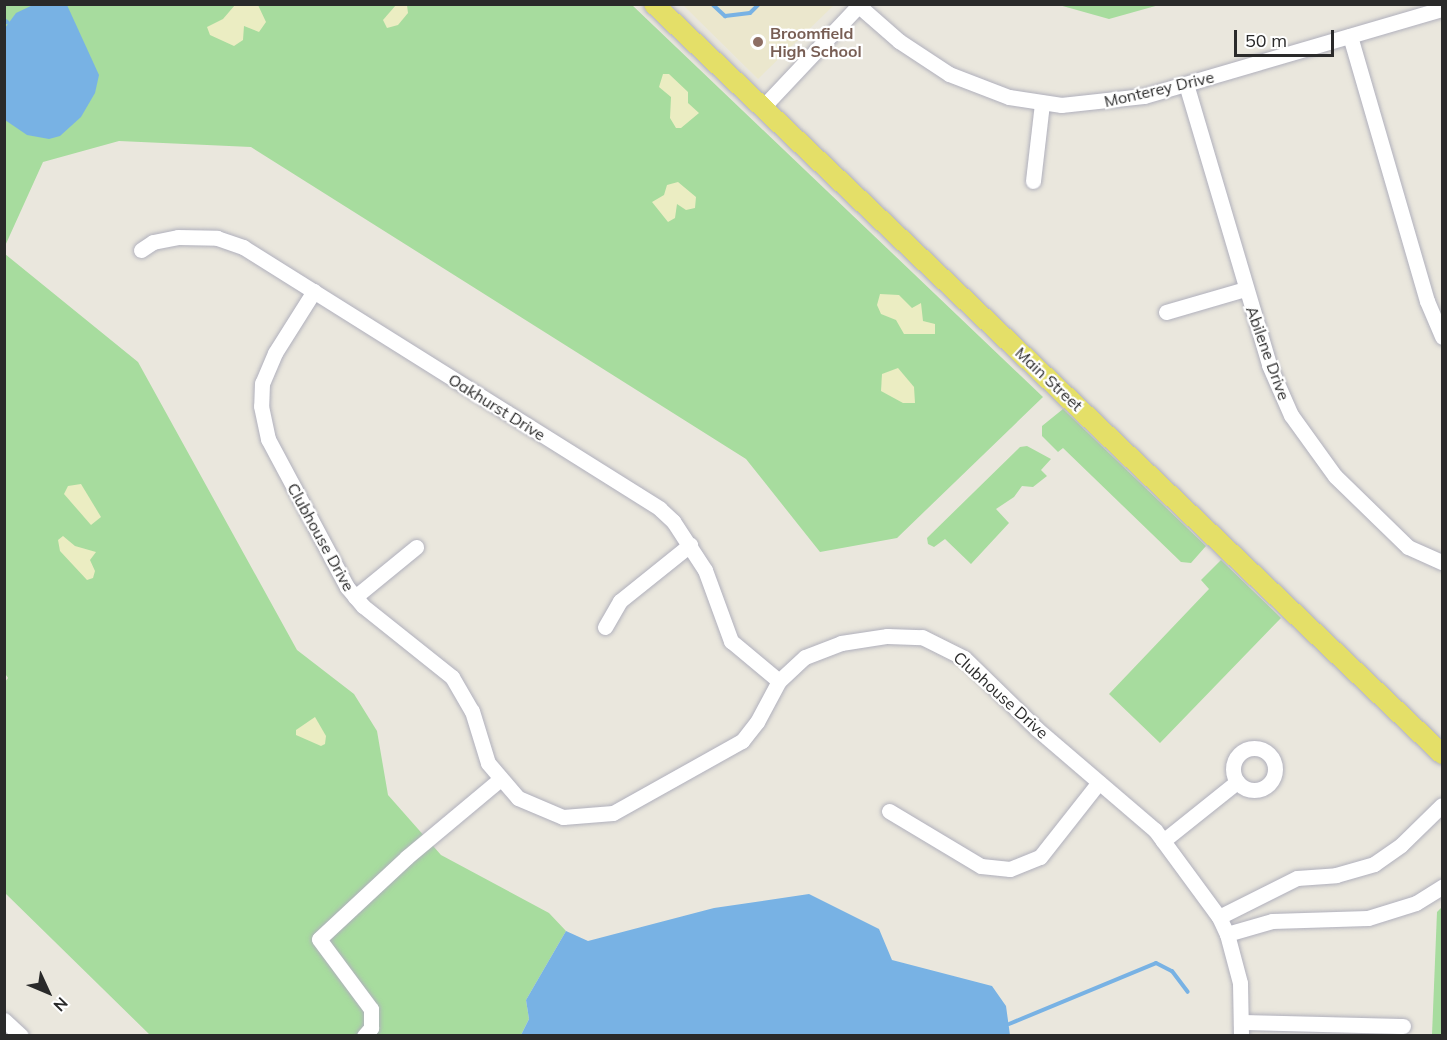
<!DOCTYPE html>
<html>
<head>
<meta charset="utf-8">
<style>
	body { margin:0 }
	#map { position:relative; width:1447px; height:1040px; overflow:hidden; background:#eae7dd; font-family:Mulish,sans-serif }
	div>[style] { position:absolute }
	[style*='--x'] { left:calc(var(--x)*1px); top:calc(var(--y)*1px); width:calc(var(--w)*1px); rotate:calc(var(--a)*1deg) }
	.education>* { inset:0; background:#ebe7cd }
	.green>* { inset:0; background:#a7dc9e }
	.sand>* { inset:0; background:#ebedc2 }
	.water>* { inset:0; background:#78b2e4 }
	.stream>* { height:4px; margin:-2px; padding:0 2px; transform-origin:2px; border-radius:2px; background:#78b2e4 }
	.roads { filter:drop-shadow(0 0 2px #b0b0bc) drop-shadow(0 0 2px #b0b0bc) }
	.minor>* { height:15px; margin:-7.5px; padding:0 7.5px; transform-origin:7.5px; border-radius:7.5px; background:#fff }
	.minor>.ring { margin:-7.5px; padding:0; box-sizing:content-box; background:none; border:15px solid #fff; border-radius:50% }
	.major>* { height:20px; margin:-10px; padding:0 10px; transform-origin:10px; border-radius:10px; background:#e4df68 }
	.dots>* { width:16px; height:16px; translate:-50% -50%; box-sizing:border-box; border:3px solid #fff; border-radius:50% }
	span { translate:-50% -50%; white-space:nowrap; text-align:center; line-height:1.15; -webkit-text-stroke:4.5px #fff; paint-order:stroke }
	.education-label { font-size:16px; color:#785e54; font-weight:700 }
	.left { translate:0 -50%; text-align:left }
	.street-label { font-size:16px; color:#2a2a2a }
	.frame { position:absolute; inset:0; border:6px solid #2a2a2a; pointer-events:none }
	.north { position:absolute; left:18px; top:962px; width:60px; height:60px; -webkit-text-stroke:4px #fff; paint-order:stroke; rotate:134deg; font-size:16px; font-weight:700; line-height:24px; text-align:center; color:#2a2a2a }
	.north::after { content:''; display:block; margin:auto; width:21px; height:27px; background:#2a2a2a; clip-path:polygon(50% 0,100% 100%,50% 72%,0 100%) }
	.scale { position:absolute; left:1234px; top:30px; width:100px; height:27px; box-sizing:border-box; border:3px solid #2a2a2a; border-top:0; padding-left:8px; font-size:18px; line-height:21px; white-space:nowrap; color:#2a2a2a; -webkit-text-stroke:4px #fff; paint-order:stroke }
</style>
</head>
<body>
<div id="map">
	<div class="education">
		<i style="clip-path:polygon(683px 5px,834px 5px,758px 79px)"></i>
	</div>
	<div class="green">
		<i style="clip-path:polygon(5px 5px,632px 5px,1043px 397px,897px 538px,820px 552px,746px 459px,251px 147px,119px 141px,43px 162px,5px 246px)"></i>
		<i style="clip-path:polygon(1059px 5px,1159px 5px,1109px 19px)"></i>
		<i style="clip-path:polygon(5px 254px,138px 362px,297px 650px,354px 694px,377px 731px,388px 795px,441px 855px,549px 913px,566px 931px,526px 1000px,529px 1019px,521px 1035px,150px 1035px,5px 893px,4px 683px,8px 678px,4px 672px)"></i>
		<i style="clip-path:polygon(1063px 409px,1206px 546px,1191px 563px,1181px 562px,1063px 448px,1058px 452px,1042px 436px,1042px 426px)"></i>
		<i style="clip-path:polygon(1027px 446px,1051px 459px,1041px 470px,1047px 476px,1033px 487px,1022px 486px,1014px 497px,996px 509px,1009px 523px,971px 564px,945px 539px,934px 547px,928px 544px,927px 538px,1020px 447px)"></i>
		<i style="clip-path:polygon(1221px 560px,1281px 618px,1160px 743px,1109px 694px,1209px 589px,1201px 580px)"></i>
		<i style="clip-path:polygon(1442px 907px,1442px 1035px,1432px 1035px,1437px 912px)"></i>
	</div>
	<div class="sand">
		<i style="clip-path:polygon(235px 5px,258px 5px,266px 22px,259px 32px,244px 26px,243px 40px,234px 46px,210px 35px,207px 27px,223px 19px)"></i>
		<i style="clip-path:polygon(396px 5px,407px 5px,408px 13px,398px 25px,387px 28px,383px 20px)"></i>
		<i style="clip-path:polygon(663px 74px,669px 74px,688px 92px,688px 103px,699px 113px,681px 128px,676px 128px,670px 118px,671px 97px,659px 87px)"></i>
		<i style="clip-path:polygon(678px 182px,696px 197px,695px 208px,686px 210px,677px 204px,675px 218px,668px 222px,652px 202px,664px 195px,667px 185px)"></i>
		<i style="clip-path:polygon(880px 294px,899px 295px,912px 308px,921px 303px,923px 321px,935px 324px,935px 334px,904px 334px,896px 320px,881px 314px,877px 305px)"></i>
		<i style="clip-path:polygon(898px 368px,914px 387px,915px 403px,903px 403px,881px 391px,882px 374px)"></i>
		<i style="clip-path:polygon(81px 484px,101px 517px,91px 525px,64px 494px,68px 486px)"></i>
		<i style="clip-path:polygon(63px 536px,75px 546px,96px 552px,90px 560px,95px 571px,93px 578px,87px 580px,60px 551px,58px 540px)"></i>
		<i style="clip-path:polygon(315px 717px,326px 736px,325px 744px,321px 746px,296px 735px,296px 730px)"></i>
	</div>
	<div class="water">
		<i style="clip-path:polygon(33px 5px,67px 5px,99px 75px,95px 93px,81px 117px,60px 136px,49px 139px,27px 135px,5px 120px,5px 28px,16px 13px)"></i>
		<i style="clip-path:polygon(809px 894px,879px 929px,892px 960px,992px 986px,1006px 1006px,1010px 1035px,521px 1035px,529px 1019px,526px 1000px,566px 931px,588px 941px,714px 908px)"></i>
	</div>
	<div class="stream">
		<i style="--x:712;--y:4;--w:18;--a:43"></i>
		<i style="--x:725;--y:16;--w:25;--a:-7"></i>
		<i style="--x:750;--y:13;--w:13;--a:-45"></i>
		<i style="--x:4;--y:20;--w:4;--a:34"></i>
		<i style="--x:1009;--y:1024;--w:159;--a:-22.5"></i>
		<i style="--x:1156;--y:963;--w:18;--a:27"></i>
		<i style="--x:1172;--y:971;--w:26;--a:53"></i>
	</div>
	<div class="roads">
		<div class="minor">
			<i style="--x:859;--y:6;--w:53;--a:41.2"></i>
			<i style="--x:899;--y:41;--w:60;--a:33.4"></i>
			<i style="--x:949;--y:74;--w:64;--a:21"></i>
			<i style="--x:1009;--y:97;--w:53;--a:8.7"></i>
			<i style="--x:1061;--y:105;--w:83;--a:-6.2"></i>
			<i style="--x:1144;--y:96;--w:310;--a:-16.3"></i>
			<i style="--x:1350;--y:36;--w:276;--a:73.8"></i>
			<i style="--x:1427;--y:301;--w:39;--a:67"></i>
			<i style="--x:1186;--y:84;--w:293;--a:73.5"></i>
			<i style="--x:1269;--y:365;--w:55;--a:66.3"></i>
			<i style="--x:1291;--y:415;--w:75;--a:54.2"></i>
			<i style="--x:1335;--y:476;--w:102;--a:44.2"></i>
			<i style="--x:1408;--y:547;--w:37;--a:24"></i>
			<i style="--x:762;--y:108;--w:143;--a:-46.7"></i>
			<i style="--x:1033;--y:181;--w:79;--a:-83.4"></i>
			<i style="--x:141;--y:250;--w:14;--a:-34"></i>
			<i style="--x:153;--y:242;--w:25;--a:-11"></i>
			<i style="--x:178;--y:237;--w:39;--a:1"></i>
			<i style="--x:217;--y:238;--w:28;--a:19"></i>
			<i style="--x:243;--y:247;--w:492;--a:32.1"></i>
			<i style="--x:660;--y:509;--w:18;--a:43"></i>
			<i style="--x:673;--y:521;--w:59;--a:56.9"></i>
			<i style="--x:705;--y:570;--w:76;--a:69.9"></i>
			<i style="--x:731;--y:641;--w:62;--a:39.8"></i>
			<i style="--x:314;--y:291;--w:73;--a:122.2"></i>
			<i style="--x:275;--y:353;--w:33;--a:113"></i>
			<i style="--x:262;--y:383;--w:23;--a:92"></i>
			<i style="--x:261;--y:406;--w:34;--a:78"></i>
			<i style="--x:268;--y:439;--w:168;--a:61.9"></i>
			<i style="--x:347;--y:587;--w:25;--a:50"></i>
			<i style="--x:363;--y:606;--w:114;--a:38.6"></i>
			<i style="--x:452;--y:677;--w:39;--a:60"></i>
			<i style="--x:472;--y:711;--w:54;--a:72.9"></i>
			<i style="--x:488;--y:763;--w:46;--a:49.4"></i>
			<i style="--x:518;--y:798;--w:49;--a:22.9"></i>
			<i style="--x:563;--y:817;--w:50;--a:-4.6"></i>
			<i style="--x:613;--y:813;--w:148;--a:-29.2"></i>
			<i style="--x:742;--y:741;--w:24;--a:-52"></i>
			<i style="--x:757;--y:722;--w:47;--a:-61.8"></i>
			<i style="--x:779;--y:681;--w:35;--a:-43"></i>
			<i style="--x:805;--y:657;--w:39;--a:-21"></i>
			<i style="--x:841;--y:643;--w:47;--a:-8.7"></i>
			<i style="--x:887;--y:636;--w:35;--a:2"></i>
			<i style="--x:922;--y:637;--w:47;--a:26.6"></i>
			<i style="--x:964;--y:658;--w:102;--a:44.2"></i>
			<i style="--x:1037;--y:729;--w:155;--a:40.6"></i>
			<i style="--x:1155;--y:830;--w:108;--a:53.7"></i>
			<i style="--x:1219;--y:917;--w:19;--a:65"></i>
			<i style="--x:1227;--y:934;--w:51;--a:75.1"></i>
			<i style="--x:1240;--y:983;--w:53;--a:88.9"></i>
			<i style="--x:1166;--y:312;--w:82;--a:-16.2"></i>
			<i style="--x:355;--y:597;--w:79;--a:-39.3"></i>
			<i style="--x:605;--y:627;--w:30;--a:-60"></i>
			<i style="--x:620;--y:601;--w:90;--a:-38.7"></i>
			<i class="ring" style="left:1233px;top:748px;width:27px;height:27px"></i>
			<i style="--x:889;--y:811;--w:107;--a:30.9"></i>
			<i style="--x:981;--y:866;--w:29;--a:6"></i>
			<i style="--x:1010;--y:869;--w:32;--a:-22"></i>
			<i style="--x:1040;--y:857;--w:95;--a:-51.8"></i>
			<i style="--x:1163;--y:841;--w:95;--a:-38.6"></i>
			<i style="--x:1219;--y:917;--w:87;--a:-26.6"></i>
			<i style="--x:1297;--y:878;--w:39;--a:-4"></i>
			<i style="--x:1336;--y:875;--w:40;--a:-16"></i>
			<i style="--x:1374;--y:864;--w:33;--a:-35"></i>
			<i style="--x:1401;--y:845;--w:57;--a:-44.3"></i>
			<i style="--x:1227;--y:934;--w:47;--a:-16.1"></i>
			<i style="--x:1272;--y:921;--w:96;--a:-1.8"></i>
			<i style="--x:1368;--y:918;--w:50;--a:-17.4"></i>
			<i style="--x:1416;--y:903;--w:31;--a:-32"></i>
			<i style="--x:4;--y:1020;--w:23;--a:43"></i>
			<i style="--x:1241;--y:1022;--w:162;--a:1.4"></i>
			<i style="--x:364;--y:1036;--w:11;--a:-49"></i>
			<i style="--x:371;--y:1028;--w:19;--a:-90"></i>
			<i style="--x:371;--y:1009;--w:87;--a:-126.6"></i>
			<i style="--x:319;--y:939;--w:120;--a:-43"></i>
			<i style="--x:407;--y:857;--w:120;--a:-39.9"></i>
		</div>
		<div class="major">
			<i style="--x:654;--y:4;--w:1088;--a:43.58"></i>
		</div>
	</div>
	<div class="dots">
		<i style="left:758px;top:42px;background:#8d6e63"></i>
	</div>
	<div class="education-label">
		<span class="left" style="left:770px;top:42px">Broomfield<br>High School</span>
	</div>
	<div class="street-label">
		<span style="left:1159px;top:89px;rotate:-13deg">Monterey Drive</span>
		<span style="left:1268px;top:353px;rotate:70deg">Abilene Drive</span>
		<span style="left:1049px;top:379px;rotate:43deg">Main Street</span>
		<span style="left:497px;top:407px;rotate:32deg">Oakhurst Drive</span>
		<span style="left:321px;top:537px;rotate:61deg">Clubhouse Drive</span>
		<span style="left:1001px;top:695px;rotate:42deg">Clubhouse Drive</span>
	</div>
	<div class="frame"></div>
	<div class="north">N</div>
	<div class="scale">50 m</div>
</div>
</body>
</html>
